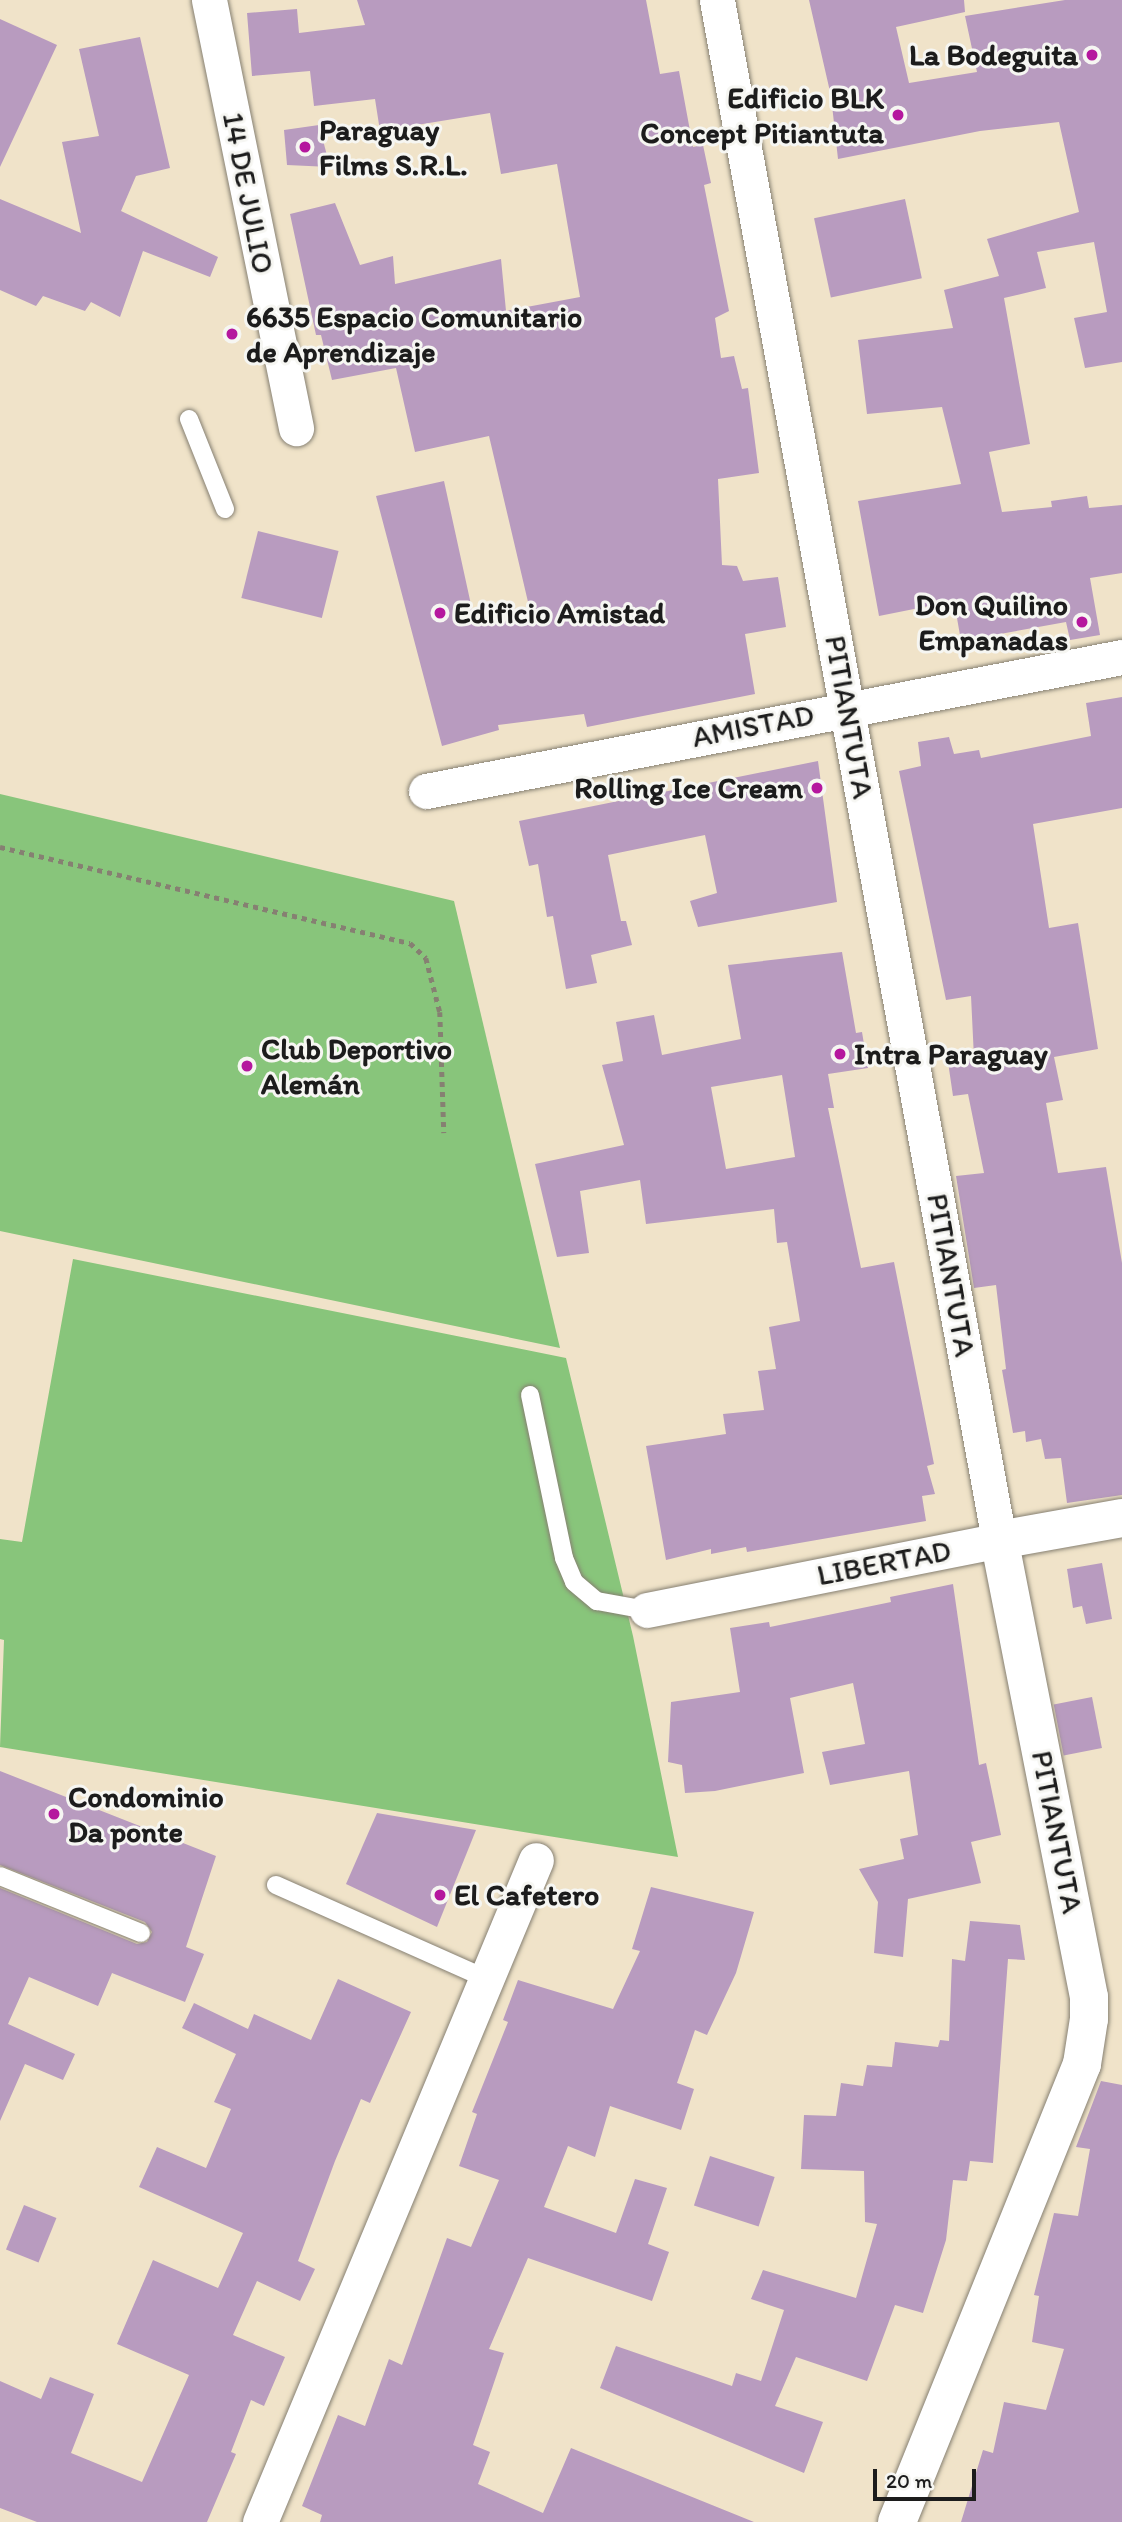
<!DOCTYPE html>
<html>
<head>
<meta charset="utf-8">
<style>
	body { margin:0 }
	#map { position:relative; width:1122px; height:2522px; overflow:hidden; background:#f0e3c9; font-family:Itim,sans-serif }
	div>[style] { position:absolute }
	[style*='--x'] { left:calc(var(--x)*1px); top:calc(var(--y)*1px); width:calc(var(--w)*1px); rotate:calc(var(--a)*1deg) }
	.green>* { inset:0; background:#88c57b }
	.building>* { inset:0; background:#b89bbf; transform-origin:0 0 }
	.path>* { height:4.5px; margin-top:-2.25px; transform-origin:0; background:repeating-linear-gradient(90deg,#868072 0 5px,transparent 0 10px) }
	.roads { filter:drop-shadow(0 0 2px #868072) drop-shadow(0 0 2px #868072) }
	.service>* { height:18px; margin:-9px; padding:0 9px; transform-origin:9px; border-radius:9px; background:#fff }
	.minor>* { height:35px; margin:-17.5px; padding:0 17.5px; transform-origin:17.5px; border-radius:17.5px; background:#fff }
	.tertiary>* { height:38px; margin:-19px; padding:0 19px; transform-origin:19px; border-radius:19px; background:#fff }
	.dots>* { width:19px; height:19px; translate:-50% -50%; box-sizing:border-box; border:4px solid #f6f6f2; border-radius:50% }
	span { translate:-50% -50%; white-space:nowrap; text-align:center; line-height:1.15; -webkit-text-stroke:6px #f6f6f2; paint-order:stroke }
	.poi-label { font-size:30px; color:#1c1c1c; font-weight:700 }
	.right { translate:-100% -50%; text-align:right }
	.left { translate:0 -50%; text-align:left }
	.street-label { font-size:30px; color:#1c1c1c }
	.scale { position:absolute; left:873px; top:2469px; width:103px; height:32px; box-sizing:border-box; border:4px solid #1c1c1c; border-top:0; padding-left:9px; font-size:21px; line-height:24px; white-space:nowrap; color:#1c1c1c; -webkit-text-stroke:5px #f6f6f2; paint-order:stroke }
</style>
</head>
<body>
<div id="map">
	<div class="green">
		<i style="clip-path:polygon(0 794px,454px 901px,560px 1348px,0 1231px)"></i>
		<i style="clip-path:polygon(73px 1259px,566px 1358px,633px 1636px,678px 1857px,0 1747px,4px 1640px,0 1639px,0 1539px,22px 1542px)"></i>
	</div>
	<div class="building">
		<i style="clip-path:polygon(357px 0,646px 0,660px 74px,679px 71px,693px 147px,703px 145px,711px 183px,704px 185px,729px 311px,715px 318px,721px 358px,734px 356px,742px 389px,748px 388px,759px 473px,718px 479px,722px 565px,737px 566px,743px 581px,778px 577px,786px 627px,745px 634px,755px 694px,587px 727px,584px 714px,498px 725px,499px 730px,442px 746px,376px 496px,444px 481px,475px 623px,532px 619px,489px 436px,415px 452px,396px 368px,332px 380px,321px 335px,316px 335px,290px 214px,335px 203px,360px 265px,393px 256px,395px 284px,501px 259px,506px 311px,580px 297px,557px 164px,501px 174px,490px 113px,380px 131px,375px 99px,314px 106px,310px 71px,252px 76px,247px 13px,297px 9px,299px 33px,365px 25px)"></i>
		<i style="clip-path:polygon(809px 0,964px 0,965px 12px,896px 27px,909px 83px,977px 72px,965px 16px,1065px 0,1122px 0,1122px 362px,1085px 368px,1074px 318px,1107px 312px,1094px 242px,1037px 252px,1046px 288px,1004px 298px,1030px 444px,989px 452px,1002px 512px,1052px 507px,1051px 501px,1087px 496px,1089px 508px,1122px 505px,1122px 573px,1090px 578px,1100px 635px,1070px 640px,1066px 622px,961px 641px,954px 601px,879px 616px,858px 501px,961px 484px,942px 407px,867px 414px,858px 340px,953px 328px,944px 290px,999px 276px,987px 239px,1079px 212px,1059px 122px,980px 131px,838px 159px,831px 96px)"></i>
		<i style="clip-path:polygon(0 19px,57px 45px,0 167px)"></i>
		<i style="clip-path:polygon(140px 37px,170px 168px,136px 176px,121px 211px,218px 257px,210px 277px,143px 251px,120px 317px,91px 302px,85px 311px,43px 296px,36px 306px,0 290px,0 199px,81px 233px,62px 142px,99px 136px,79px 49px)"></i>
		<i style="clip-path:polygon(319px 125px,330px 167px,287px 165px,284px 130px)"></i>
		<i style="left:905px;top:199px;width:81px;height:93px;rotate:78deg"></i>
		<i style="left:258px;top:531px;width:83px;height:69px;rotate:14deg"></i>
		<i style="clip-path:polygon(1122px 697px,1122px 808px,1033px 824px,1049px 928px,1078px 923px,1098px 1049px,1054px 1057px,1063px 1100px,1046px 1103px,1058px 1173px,1106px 1167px,1122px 1263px,1122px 1495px,1067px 1503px,1061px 1458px,1045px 1459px,1041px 1439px,1026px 1442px,1025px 1431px,1013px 1433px,1002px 1370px,1006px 1369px,996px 1285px,974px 1288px,956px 1176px,984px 1173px,968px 1094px,953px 1096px,948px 1062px,974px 1058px,971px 996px,946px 1000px,899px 771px,921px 766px,918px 742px,949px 737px,954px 754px,979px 750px,981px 758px,1091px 736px,1086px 703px)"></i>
		<i style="clip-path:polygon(818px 761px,837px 902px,698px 927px,690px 901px,717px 893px,705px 835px,608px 855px,621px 921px,626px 921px,632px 945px,591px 955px,597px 983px,566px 989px,553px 916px,547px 917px,538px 864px,529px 866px,519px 821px)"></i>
		<i style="clip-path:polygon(evenodd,842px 952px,856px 1033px,862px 1032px,868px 1068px,828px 1074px,834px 1108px,828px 1108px,861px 1268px,894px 1262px,934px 1464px,927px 1466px,935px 1494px,922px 1496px,926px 1521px,747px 1552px,746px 1547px,711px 1554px,711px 1549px,666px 1560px,646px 1446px,726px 1434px,723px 1414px,764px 1410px,758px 1371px,776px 1369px,769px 1327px,800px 1321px,787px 1242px,777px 1243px,774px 1209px,646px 1224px,640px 1180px,580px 1191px,589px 1253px,557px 1257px,535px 1164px,624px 1145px,602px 1065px,623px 1061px,616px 1022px,654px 1015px,662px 1055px,741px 1039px,728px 965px,842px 952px,782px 1075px,795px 1157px,726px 1169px,711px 1087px,782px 1075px)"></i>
		<i style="clip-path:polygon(1102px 1563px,1112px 1619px,1086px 1624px,1082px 1606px,1073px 1608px,1067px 1569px)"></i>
		<i style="clip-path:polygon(953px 1584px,979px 1765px,986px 1763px,1001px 1835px,971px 1842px,981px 1883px,908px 1899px,903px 1957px,874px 1953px,878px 1902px,859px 1869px,904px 1859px,900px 1839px,918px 1835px,909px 1771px,830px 1785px,822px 1752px,865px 1744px,853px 1683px,790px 1698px,804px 1773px,715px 1791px,685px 1793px,682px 1765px,668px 1762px,671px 1702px,740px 1692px,730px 1628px,769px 1622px,770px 1627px,891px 1602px,890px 1597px)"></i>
		<i style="left:1092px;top:1697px;width:52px;height:39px;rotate:79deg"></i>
		<i style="clip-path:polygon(0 1771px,216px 1856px,186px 1947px,204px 1954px,185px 2002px,112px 1973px,98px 2006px,29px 1977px,8px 2024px,75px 2054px,63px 2080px,25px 2064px,0 2121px,0 1888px,137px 1944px,147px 1942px,152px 1932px,145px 1922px,0 1865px)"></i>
		<i style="clip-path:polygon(377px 1813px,476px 1830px,437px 1927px,346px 1884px)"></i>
		<i style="clip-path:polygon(651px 1887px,754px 1912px,736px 1973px,707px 2035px,695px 2030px,677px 2083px,694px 2089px,681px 2130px,610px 2106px,595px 2157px,568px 2146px,544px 2207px,616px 2233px,635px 2179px,667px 2188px,648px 2244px,669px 2252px,652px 2301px,528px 2258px,489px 2349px,504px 2353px,473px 2445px,490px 2452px,478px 2484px,543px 2513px,571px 2448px,754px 2522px,320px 2522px,322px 2515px,302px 2506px,338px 2415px,365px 2426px,389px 2359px,402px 2365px,447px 2238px,471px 2247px,499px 2180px,459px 2166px,477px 2114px,472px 2112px,508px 2022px,503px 2020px,518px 1980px,613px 2009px,640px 1951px,632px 1949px)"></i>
		<i style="clip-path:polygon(970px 1921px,1020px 1925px,1025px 1960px,1008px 1959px,993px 2163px,970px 2161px,967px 2181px,953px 2180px,946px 2240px,923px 2313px,895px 2305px,867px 2381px,796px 2357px,775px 2406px,823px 2422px,804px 2473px,600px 2388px,616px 2346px,732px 2386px,736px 2373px,761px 2381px,784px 2310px,751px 2299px,763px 2270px,856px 2298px,877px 2224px,865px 2222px,864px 2171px,801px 2169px,804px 2115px,836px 2116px,841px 2083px,863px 2086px,867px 2065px,892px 2067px,895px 2042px,938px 2047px,940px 2040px,949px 2041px,952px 1959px,965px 1961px)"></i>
		<i style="clip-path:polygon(338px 1979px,411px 2012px,370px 2103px,361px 2099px,335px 2161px,298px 2261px,315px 2269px,300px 2301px,257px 2281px,233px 2335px,285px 2357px,264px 2406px,251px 2400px,231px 2452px,236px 2454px,207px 2522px,37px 2522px,0 2508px,0 2381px,41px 2399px,50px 2377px,94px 2394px,71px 2453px,142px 2482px,189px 2375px,117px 2344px,153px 2260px,218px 2288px,243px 2233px,139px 2187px,157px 2147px,206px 2168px,231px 2109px,214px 2102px,236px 2054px,182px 2028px,194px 2003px,248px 2029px,254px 2014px,311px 2040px)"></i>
		<i style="clip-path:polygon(1101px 2081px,1122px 2085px,1122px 2522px,961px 2522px,983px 2450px,993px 2453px,1004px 2402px,1046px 2410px,1064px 2349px,1032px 2342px,1039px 2296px,1034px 2295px,1054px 2213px,1078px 2216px,1090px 2149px,1076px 2147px)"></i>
		<i style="left:710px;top:2156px;width:68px;height:52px;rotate:18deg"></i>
		<i style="left:24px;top:2205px;width:35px;height:48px;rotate:22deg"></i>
	</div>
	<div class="path">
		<i style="--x:0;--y:847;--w:421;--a:13.2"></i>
		<i style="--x:410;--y:943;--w:22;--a:43"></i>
		<i style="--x:426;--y:958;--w:56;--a:75.5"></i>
		<i style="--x:440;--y:1012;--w:121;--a:88.1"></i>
	</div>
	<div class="roads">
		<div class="service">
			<i style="--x:189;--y:419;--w:97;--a:68.2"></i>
			<i style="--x:530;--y:1395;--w:167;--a:78.2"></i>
			<i style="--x:564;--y:1558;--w:26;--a:67"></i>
			<i style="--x:574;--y:1582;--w:30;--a:40"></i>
			<i style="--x:597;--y:1601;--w:51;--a:10.2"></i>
			<i style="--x:0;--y:1876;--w:152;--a:22"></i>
			<i style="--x:276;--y:1885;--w:231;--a:24"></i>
		</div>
		<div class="minor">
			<i style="--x:209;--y:0;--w:437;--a:78.5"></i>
			<i style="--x:426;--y:791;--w:709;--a:-10.9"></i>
			<i style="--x:647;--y:1610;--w:359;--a:-11.2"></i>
			<i style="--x:999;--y:1540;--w:1566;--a:-100.38"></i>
			<i style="--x:260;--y:2522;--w:717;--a:-67.37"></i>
		</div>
		<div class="tertiary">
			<i style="--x:897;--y:2522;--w:494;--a:-68"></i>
			<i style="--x:1082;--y:2064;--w:46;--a:-81.2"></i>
			<i style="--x:1089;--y:2019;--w:22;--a:-90"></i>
			<i style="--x:1089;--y:1997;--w:466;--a:-101.1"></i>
			<i style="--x:999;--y:1540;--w:125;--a:-10.1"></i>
		</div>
	</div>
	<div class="dots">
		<i style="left:1092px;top:55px;background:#b5179e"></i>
		<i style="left:898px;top:115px;background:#b5179e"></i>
		<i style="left:305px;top:147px;background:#b5179e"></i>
		<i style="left:232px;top:334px;background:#b5179e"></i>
		<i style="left:440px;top:613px;background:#b5179e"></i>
		<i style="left:1082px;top:622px;background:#b5179e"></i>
		<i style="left:817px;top:788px;background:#b5179e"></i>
		<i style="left:840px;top:1054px;background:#b5179e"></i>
		<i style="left:247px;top:1066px;background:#b5179e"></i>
		<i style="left:54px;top:1814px;background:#b5179e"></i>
		<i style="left:440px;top:1895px;background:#b5179e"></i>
	</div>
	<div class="poi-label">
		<span class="right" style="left:1078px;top:55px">La Bodeguita</span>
		<span class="right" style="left:884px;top:115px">Edificio BLK<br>Concept Pitiantuta</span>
		<span class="left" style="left:319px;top:147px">Paraguay<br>Films S.R.L.</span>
		<span class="left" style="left:246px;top:334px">6635 Espacio Comunitario<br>de Aprendizaje</span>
		<span class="right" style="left:1068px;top:622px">Don Quilino<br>Empanadas</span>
		<span class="left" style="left:454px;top:613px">Edificio Amistad</span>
		<span class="right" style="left:803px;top:788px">Rolling Ice Cream</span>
		<span class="left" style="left:261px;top:1066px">Club Deportivo<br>Alemán</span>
		<span class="left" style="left:854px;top:1054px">Intra Paraguay</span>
		<span class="left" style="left:68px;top:1814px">Condominio<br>Da ponte</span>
		<span class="left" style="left:454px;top:1895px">El Cafetero</span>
	</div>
	<div class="street-label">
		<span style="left:248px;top:193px;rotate:79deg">14 DE JULIO</span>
		<span style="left:849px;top:717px;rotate:80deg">PITIANTUTA</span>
		<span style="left:753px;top:726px;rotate:-11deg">AMISTAD</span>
		<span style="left:951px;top:1275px;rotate:80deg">PITIANTUTA</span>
		<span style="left:884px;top:1563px;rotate:-11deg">LIBERTAD</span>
		<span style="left:1057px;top:1832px;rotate:79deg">PITIANTUTA</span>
	</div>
	<div class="scale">20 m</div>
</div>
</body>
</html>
